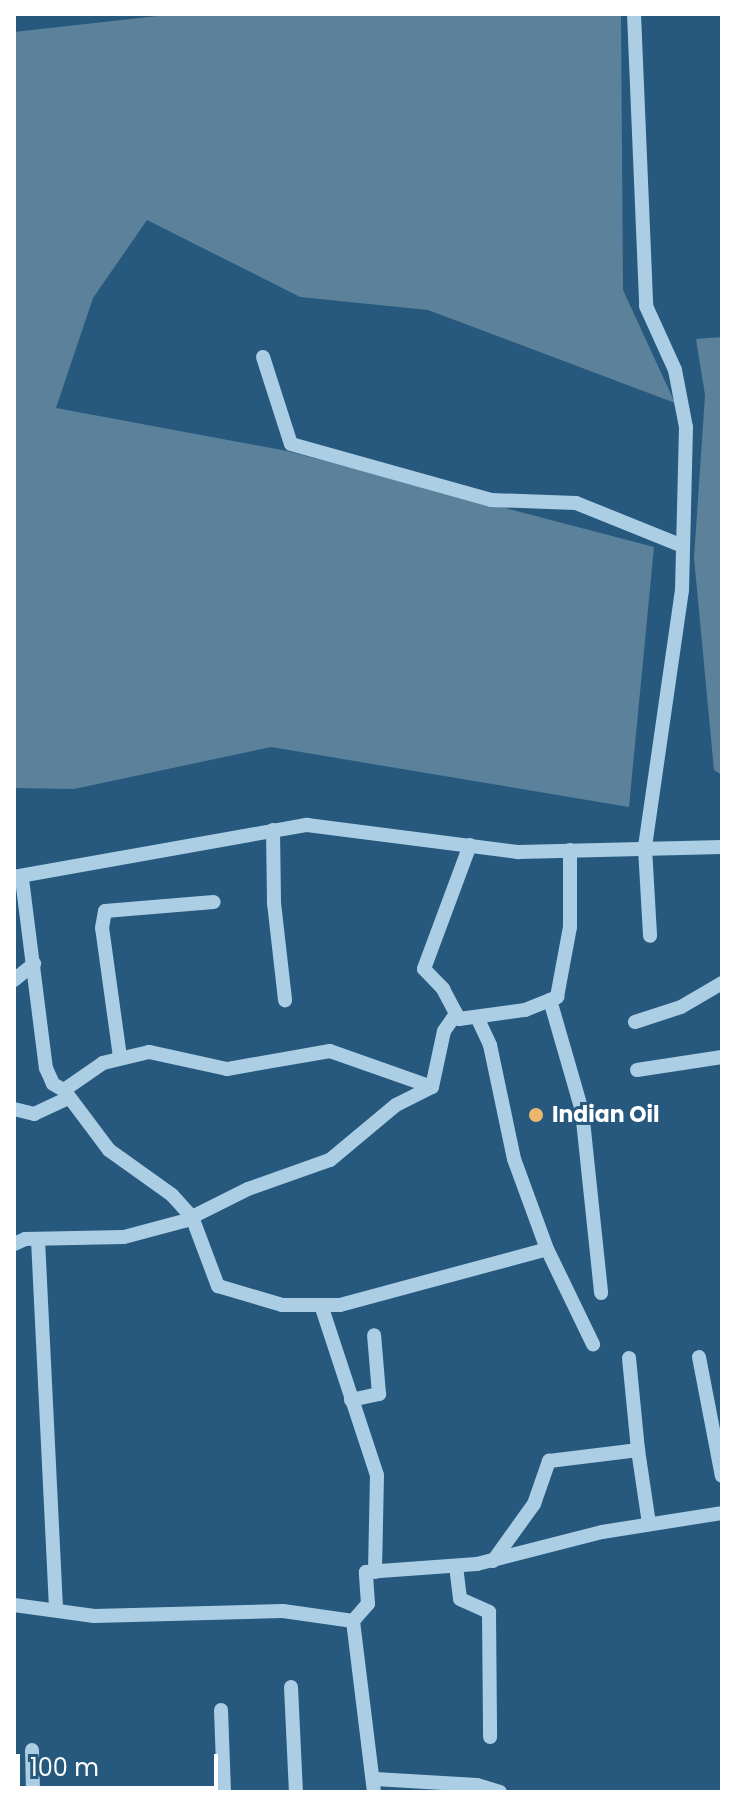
<!DOCTYPE html>
<html>
<head>
<meta charset="utf-8">
<style>
	body { margin:0 }
	#map { position:relative; width:736px; height:1806px; overflow:hidden; background:#26597d; font-family:Poppins,sans-serif }
	div>[style] { position:absolute }
	[style*='--x'] { left:calc(var(--x)*1px); top:calc(var(--y)*1px); width:calc(var(--w)*1px); rotate:calc(var(--a)*1deg) }
	.water>* { inset:0; background:#5c819a }
	.minor>* { height:14px; margin:-7px; padding:0 7px; transform-origin:7px; border-radius:7px; background:#abcee5 }
	.dots>* { width:22px; height:22px; translate:-50% -50%; box-sizing:border-box; border:4px solid #26597d; border-radius:50% }
	span { translate:-50% -50%; white-space:nowrap; text-align:center; line-height:1.15; -webkit-text-stroke:6px #26597d; paint-order:stroke }
	.poi-label { font-size:22px; color:#fff; font-weight:700 }
	.left { translate:0 -50%; text-align:left }
	.frame { position:absolute; inset:0; border:16px solid #fff; pointer-events:none }
	.scale { position:absolute; left:16px; top:1754px; width:202px; height:36px; box-sizing:border-box; border:4px solid #fff; border-top:0; padding-left:10px; font-size:24px; line-height:28px; white-space:nowrap; color:#fff; -webkit-text-stroke:6px #26597d; paint-order:stroke }
</style>
</head>
<body>
<div id="map">
	<div class="water">
		<i style="clip-path:polygon(175px 14px,621px 14px,623px 290px,675px 403px,428px 310px,300px 297px,147px 220px,93px 298px,56px 408px,287px 451px,654px 547px,629px 807px,271px 747px,74px 789px,14px 788px,14px 32px)"></i>
		<i style="clip-path:polygon(722px 337px,722px 775px,714px 770px,694px 558px,705px 395px,696px 339px)"></i>
	</div>
	<div class="minor">
		<i style="--x:634;--y:14;--w:292;--a:87.6"></i>
		<i style="--x:646;--y:306;--w:70;--a:65.6"></i>
		<i style="--x:675;--y:370;--w:58;--a:79.1"></i>
		<i style="--x:686;--y:427;--w:163;--a:91.4"></i>
		<i style="--x:682;--y:590;--w:261;--a:98.2"></i>
		<i style="--x:645;--y:848;--w:88;--a:86.7"></i>
		<i style="--x:263;--y:357;--w:91;--a:72.2"></i>
		<i style="--x:291;--y:444;--w:208;--a:15.6"></i>
		<i style="--x:491;--y:500;--w:85;--a:2"></i>
		<i style="--x:576;--y:503;--w:115;--a:21.9"></i>
		<i style="--x:273;--y:830;--w:73;--a:89.2"></i>
		<i style="--x:274;--y:903;--w:98;--a:83.5"></i>
		<i style="--x:470;--y:845;--w:132;--a:110.4"></i>
		<i style="--x:424;--y:969;--w:28;--a:46"></i>
		<i style="--x:443;--y:989;--w:34;--a:62"></i>
		<i style="--x:459;--y:1019;--w:67;--a:-7.8"></i>
		<i style="--x:525;--y:1010;--w:35;--a:-22"></i>
		<i style="--x:557;--y:997;--w:71;--a:-79.5"></i>
		<i style="--x:570;--y:927;--w:77;--a:-90"></i>
		<i style="--x:14;--y:877;--w:298;--a:-10.1"></i>
		<i style="--x:307;--y:825;--w:214;--a:7.3"></i>
		<i style="--x:519;--y:852;--w:203;--a:-1.4"></i>
		<i style="--x:22;--y:879;--w:191;--a:82.8"></i>
		<i style="--x:46;--y:1068;--w:17;--a:66"></i>
		<i style="--x:53;--y:1084;--w:13;--a:29"></i>
		<i style="--x:14;--y:980;--w:26;--a:-39"></i>
		<i style="--x:550;--y:1000;--w:116;--a:73.9"></i>
		<i style="--x:582;--y:1111;--w:183;--a:84"></i>
		<i style="--x:477;--y:1017;--w:31;--a:65"></i>
		<i style="--x:490;--y:1045;--w:116;--a:78.1"></i>
		<i style="--x:514;--y:1159;--w:96;--a:69.9"></i>
		<i style="--x:547;--y:1249;--w:106;--a:64.2"></i>
		<i style="--x:635;--y:1022;--w:48;--a:-18.1"></i>
		<i style="--x:681;--y:1007;--w:48;--a:-30.3"></i>
		<i style="--x:120;--y:1057;--w:130;--a:-97.9"></i>
		<i style="--x:102;--y:928;--w:17;--a:-80"></i>
		<i style="--x:105;--y:911;--w:109;--a:-4.7"></i>
		<i style="--x:637;--y:1070;--w:86;--a:-8.7"></i>
		<i style="--x:432;--y:1087;--w:108;--a:-160.6"></i>
		<i style="--x:330;--y:1051;--w:105;--a:170.1"></i>
		<i style="--x:227;--y:1069;--w:80;--a:-167.7"></i>
		<i style="--x:149;--y:1052;--w:47;--a:166.6"></i>
		<i style="--x:103;--y:1063;--w:47;--a:145.3"></i>
		<i style="--x:64;--y:1090;--w:75;--a:53.1"></i>
		<i style="--x:109;--y:1150;--w:77;--a:35.5"></i>
		<i style="--x:172;--y:1195;--w:30;--a:48"></i>
		<i style="--x:192;--y:1217;--w:74;--a:69.4"></i>
		<i style="--x:218;--y:1286;--w:67;--a:16.5"></i>
		<i style="--x:282;--y:1305;--w:58;--a:0"></i>
		<i style="--x:340;--y:1305;--w:214;--a:-15.1"></i>
		<i style="--x:14;--y:1109;--w:21;--a:14"></i>
		<i style="--x:34;--y:1114;--w:38;--a:-25"></i>
		<i style="--x:38;--y:1240;--w:367;--a:87.2"></i>
		<i style="--x:14;--y:1244;--w:12;--a:-24"></i>
		<i style="--x:25;--y:1239;--w:99;--a:-1.2"></i>
		<i style="--x:124;--y:1237;--w:62;--a:-14.9"></i>
		<i style="--x:184;--y:1221;--w:72;--a:-26.6"></i>
		<i style="--x:248;--y:1189;--w:87;--a:-19.5"></i>
		<i style="--x:330;--y:1160;--w:86;--a:-39.8"></i>
		<i style="--x:396;--y:1105;--w:40;--a:-26.6"></i>
		<i style="--x:432;--y:1087;--w:57;--a:-77.9"></i>
		<i style="--x:444;--y:1031;--w:21;--a:-55"></i>
		<i style="--x:321;--y:1305;--w:179;--a:71.8"></i>
		<i style="--x:377;--y:1475;--w:97;--a:91.2"></i>
		<i style="--x:699;--y:1357;--w:121;--a:79.1"></i>
		<i style="--x:629;--y:1358;--w:92;--a:84.4"></i>
		<i style="--x:351;--y:1400;--w:29;--a:-12"></i>
		<i style="--x:379;--y:1394;--w:59;--a:-94.8"></i>
		<i style="--x:493;--y:1561;--w:70;--a:-54.3"></i>
		<i style="--x:534;--y:1504;--w:46;--a:-70.8"></i>
		<i style="--x:549;--y:1461;--w:90;--a:-7"></i>
		<i style="--x:638;--y:1450;--w:75;--a:81.5"></i>
		<i style="--x:456;--y:1566;--w:33;--a:83"></i>
		<i style="--x:460;--y:1599;--w:32;--a:24"></i>
		<i style="--x:489;--y:1612;--w:125;--a:89.5"></i>
		<i style="--x:14;--y:1605;--w:81;--a:7.8"></i>
		<i style="--x:94;--y:1616;--w:189;--a:-1.5"></i>
		<i style="--x:283;--y:1611;--w:71;--a:8.1"></i>
		<i style="--x:353;--y:1621;--w:172;--a:83"></i>
		<i style="--x:353;--y:1621;--w:23;--a:-49"></i>
		<i style="--x:368;--y:1604;--w:32;--a:-94"></i>
		<i style="--x:366;--y:1572;--w:111;--a:-4.1"></i>
		<i style="--x:477;--y:1564;--w:129;--a:-14.4"></i>
		<i style="--x:602;--y:1532;--w:121;--a:-9"></i>
		<i style="--x:291;--y:1687;--w:105;--a:87.3"></i>
		<i style="--x:221;--y:1710;--w:82;--a:87.9"></i>
		<i style="--x:32;--y:1750;--w:42;--a:88.6"></i>
		<i style="--x:375;--y:1779;--w:102;--a:3.4"></i>
		<i style="--x:477;--y:1785;--w:24;--a:17"></i>
	</div>
	<div class="dots">
		<i style="left:536px;top:1115px;background:#eeb770"></i>
	</div>
	<div class="poi-label">
		<span class="left" style="left:552px;top:1115px">Indian Oil</span>
	</div>
	<div class="frame"></div>
	<div class="scale">100 m</div>
</div>
</body>
</html>
